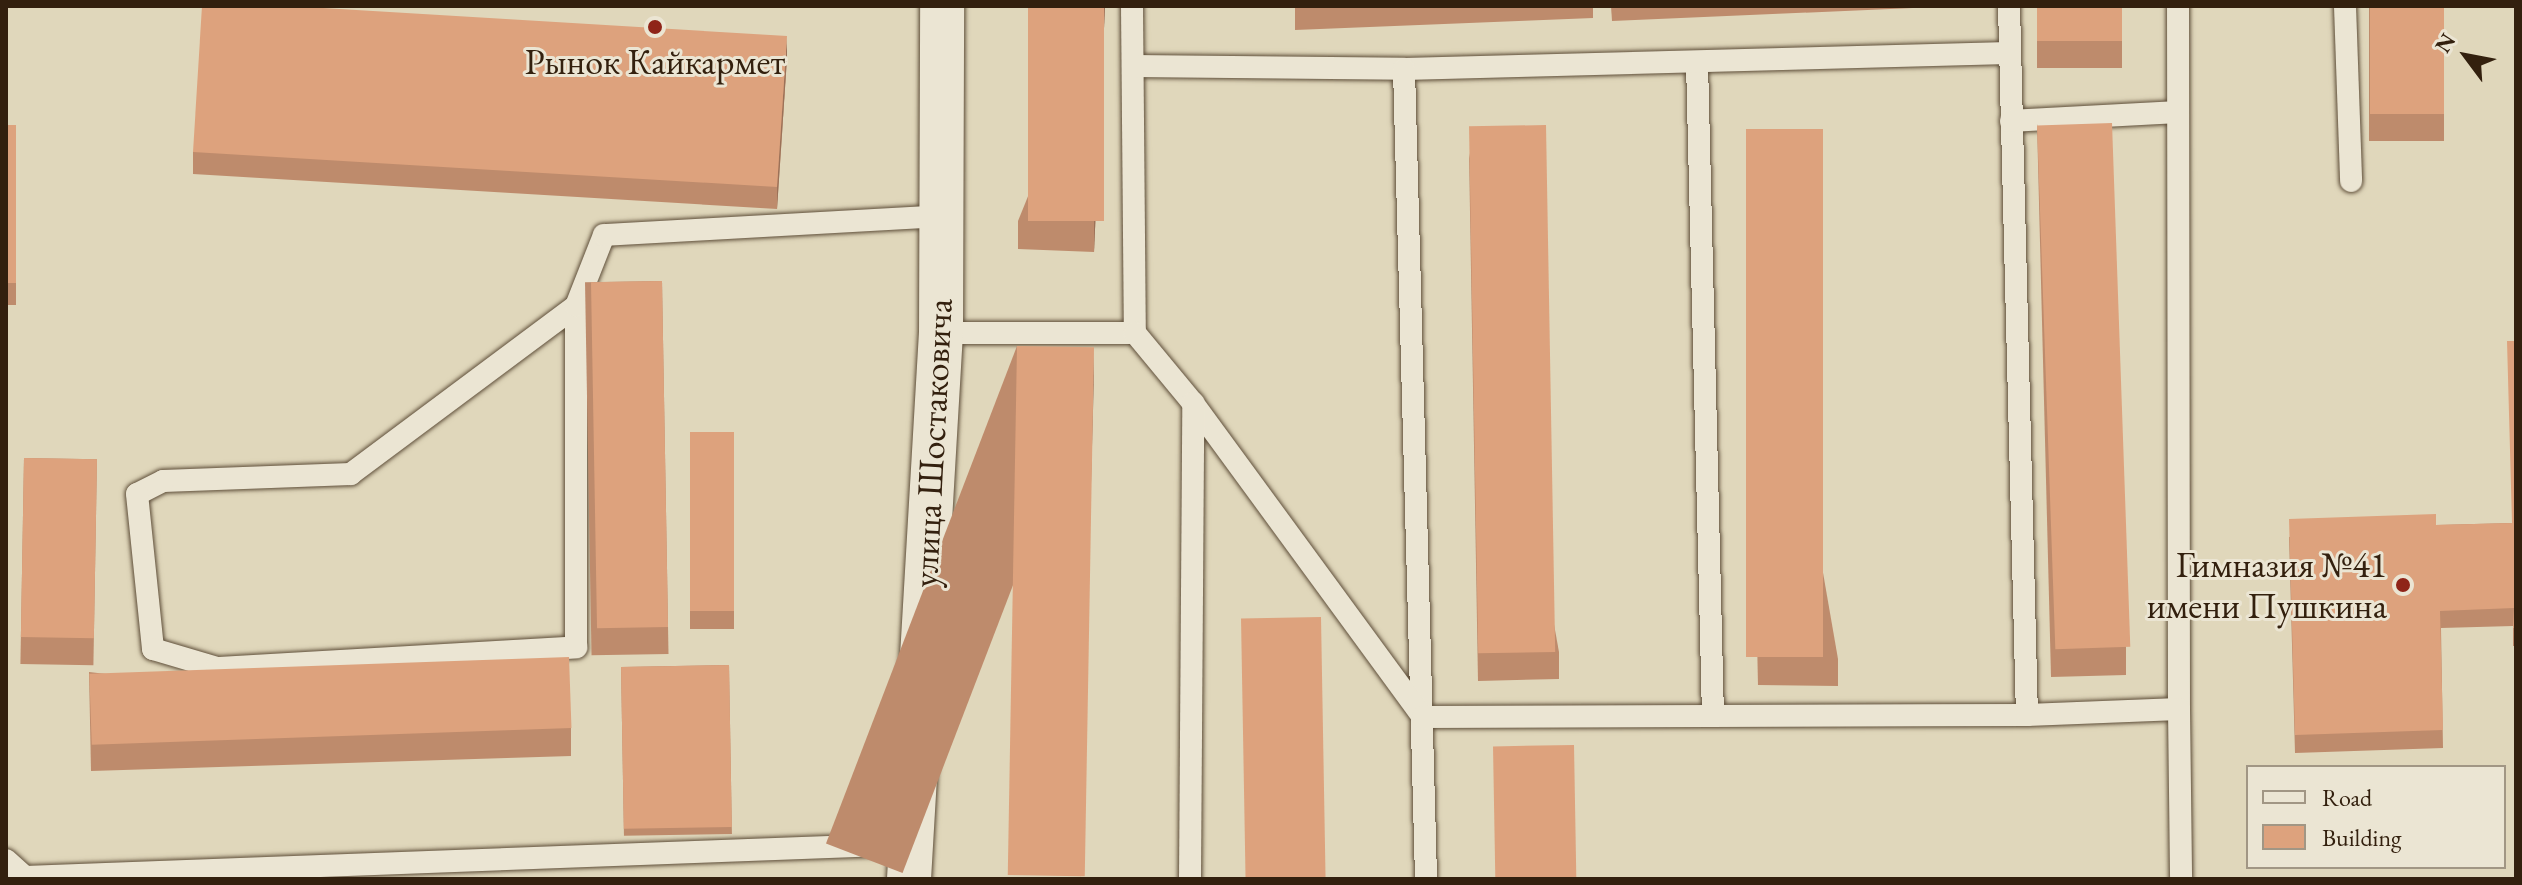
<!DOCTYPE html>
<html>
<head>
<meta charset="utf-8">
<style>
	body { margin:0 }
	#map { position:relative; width:2522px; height:885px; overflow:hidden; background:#e0d7bb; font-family:"EB Garamond",serif }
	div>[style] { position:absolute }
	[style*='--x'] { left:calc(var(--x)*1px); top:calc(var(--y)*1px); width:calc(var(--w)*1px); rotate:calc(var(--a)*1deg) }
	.roads { filter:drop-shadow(0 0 2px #5e4e39) drop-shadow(0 0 2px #5e4e39) }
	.lane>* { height:22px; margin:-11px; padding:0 11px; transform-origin:11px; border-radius:11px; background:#ebe5d3 }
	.secondary>* { height:44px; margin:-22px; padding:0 22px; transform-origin:22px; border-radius:22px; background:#ebe5d3 }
	.wall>* { inset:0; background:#be8b6c; transform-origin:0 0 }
	.shaded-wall>* { inset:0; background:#9b7158 }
	.building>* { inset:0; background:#dda27d; transform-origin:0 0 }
	.dots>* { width:22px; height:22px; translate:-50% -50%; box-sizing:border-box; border:4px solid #ebe5d3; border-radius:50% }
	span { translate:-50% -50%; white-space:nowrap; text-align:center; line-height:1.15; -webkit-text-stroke:6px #ebe5d3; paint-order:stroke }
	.poi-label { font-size:36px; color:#33200e }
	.right { translate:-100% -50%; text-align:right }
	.street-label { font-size:36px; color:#33200e }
	.frame { position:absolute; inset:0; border:8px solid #33200e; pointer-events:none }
	.legend { position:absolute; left:2246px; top:765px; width:260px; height:104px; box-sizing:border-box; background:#ebe5d3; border:2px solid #a19684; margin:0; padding:10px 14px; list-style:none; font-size:24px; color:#33200e }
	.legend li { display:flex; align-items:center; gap:16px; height:40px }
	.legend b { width:40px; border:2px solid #a19684 }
	.north { position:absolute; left:2426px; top:16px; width:80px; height:80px; -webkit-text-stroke:6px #ebe5d3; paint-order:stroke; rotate:302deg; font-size:22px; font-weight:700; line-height:32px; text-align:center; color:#33200e }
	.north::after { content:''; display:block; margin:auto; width:28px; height:36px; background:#33200e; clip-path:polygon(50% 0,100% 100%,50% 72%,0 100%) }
</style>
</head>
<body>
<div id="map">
	<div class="roads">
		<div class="lane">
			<i style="--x:1132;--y:6;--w:327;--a:89.5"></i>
			<i style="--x:2009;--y:6;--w:709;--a:88.55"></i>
			<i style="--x:2345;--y:6;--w:175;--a:88"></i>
			<i style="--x:1697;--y:62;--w:654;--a:88.6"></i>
			<i style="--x:1133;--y:66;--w:271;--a:0.6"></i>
			<i style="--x:1404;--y:69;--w:605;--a:-1.51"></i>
			<i style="--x:1404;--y:69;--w:810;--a:88.44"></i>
			<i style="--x:2011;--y:121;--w:166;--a:-3.1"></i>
			<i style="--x:576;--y:306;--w:281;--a:143.3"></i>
			<i style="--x:351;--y:474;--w:188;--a:177.9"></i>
			<i style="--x:163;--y:481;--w:29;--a:153"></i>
			<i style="--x:137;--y:494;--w:156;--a:84.1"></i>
			<i style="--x:153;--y:649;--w:67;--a:16.5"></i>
			<i style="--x:217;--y:668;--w:360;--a:-3.3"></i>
			<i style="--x:576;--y:647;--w:341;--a:-90"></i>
			<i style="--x:576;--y:306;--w:76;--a:-68.5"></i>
			<i style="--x:604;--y:235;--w:336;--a:-3.2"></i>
			<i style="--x:941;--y:333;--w:194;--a:0"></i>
			<i style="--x:1135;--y:333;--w:91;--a:50.4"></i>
			<i style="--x:1193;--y:403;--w:389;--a:53.8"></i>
			<i style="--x:1423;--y:717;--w:604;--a:-0.19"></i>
			<i style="--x:2027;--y:715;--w:152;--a:-2.3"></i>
			<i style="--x:2179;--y:709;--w:703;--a:-90.08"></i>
			<i style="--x:2179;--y:709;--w:170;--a:89.3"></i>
			<i style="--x:6;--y:860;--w:25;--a:42"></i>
			<i style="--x:25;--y:877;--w:885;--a:-2.14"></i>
			<i style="--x:1190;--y:879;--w:476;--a:-89.6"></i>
		</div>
		<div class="secondary">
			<i style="--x:909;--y:879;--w:547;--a:-86.65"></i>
			<i style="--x:941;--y:333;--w:327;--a:-89.8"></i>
		</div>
	</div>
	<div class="wall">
		<i style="clip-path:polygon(1105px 6px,1094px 252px,1018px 249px,1018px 221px)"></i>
		<i style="clip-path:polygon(1295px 6px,1593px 6px,1593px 18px,1295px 30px)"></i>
		<i style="clip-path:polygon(1611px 6px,1913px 6px,1913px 8px,1612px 21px)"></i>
		<i style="left:2037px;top:6px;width:85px;height:62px"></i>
		<i style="left:2369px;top:6px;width:75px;height:135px"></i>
		<i style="clip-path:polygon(787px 58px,777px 209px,193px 174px,193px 152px)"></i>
		<i style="clip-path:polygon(2037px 124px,2126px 647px,2126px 675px,2051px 677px)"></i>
		<i style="left:6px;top:125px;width:10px;height:180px"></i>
		<i style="clip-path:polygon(1746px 129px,1838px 659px,1838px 686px,1758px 685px)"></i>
		<i style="clip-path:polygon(1469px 153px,1559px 652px,1559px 679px,1478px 681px)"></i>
		<i style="left:662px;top:281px;width:373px;height:77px;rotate:89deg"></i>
		<i style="clip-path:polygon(2516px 341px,2516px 646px,2513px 646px,2513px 626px,2441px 628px,2443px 748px,2295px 753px,2289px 537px,2436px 525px,2512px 523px)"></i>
		<i style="left:1017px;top:346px;width:82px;height:533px;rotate:21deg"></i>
		<i style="left:690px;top:432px;width:44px;height:197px"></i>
		<i style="left:24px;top:458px;width:73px;height:206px;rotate:1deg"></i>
		<i style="left:729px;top:665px;width:169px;height:108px;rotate:89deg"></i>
		<i style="clip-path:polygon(89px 672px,571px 728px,571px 756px,91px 771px)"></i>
	</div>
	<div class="shaded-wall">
		<i style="clip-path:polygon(1104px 6px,1105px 6px,1094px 252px,1094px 224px)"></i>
		<i style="clip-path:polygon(787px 36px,787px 58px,777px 209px,777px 187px)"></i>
		<i style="clip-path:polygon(1094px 347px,1094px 375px,1080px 879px,1080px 877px)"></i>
	</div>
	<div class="building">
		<i style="clip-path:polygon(202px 6px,290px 6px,787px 36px,777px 187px,193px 152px)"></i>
		<i style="left:1028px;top:6px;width:76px;height:215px"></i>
		<i style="left:2037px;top:6px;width:85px;height:35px"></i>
		<i style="left:2370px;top:6px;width:74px;height:108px"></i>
		<i style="left:2112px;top:123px;width:524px;height:75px;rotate:88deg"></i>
		<i style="left:6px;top:125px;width:10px;height:158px"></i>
		<i style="left:1546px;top:125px;width:527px;height:77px;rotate:89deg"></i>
		<i style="left:1746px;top:129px;width:77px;height:528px"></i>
		<i style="left:662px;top:281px;width:346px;height:71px;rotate:89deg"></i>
		<i style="clip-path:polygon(2507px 341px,2516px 341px,2516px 628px,2513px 628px,2514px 608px,2440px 611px,2443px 730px,2295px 735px,2289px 519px,2436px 514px,2436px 525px,2512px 523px)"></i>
		<i style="left:1017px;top:346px;width:77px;height:529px;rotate:1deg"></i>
		<i style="left:690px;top:432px;width:44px;height:179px"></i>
		<i style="left:24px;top:458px;width:73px;height:179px;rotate:1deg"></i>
		<i style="left:1321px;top:617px;width:262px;height:80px;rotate:89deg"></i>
		<i style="left:569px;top:657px;width:71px;height:480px;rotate:88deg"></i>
		<i style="left:729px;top:665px;width:162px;height:108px;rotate:89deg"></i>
		<i style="left:1574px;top:745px;width:134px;height:81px;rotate:89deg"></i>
	</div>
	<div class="dots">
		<i style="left:655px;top:27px;background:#8f2418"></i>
		<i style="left:2403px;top:585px;background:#8f2418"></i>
	</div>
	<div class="poi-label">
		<span style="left:655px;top:62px">Рынок Кайкармет</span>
		<span class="right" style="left:2387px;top:585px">Гимназия №41<br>имени Пушкина</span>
	</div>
	<div class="street-label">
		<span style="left:932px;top:443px;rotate:-87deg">улица Шостаковича</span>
	</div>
	<div class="frame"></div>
	<ul class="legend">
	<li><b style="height:10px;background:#ebe5d3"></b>Road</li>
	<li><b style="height:22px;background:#dda27d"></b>Building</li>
	</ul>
	<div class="north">N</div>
</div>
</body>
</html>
